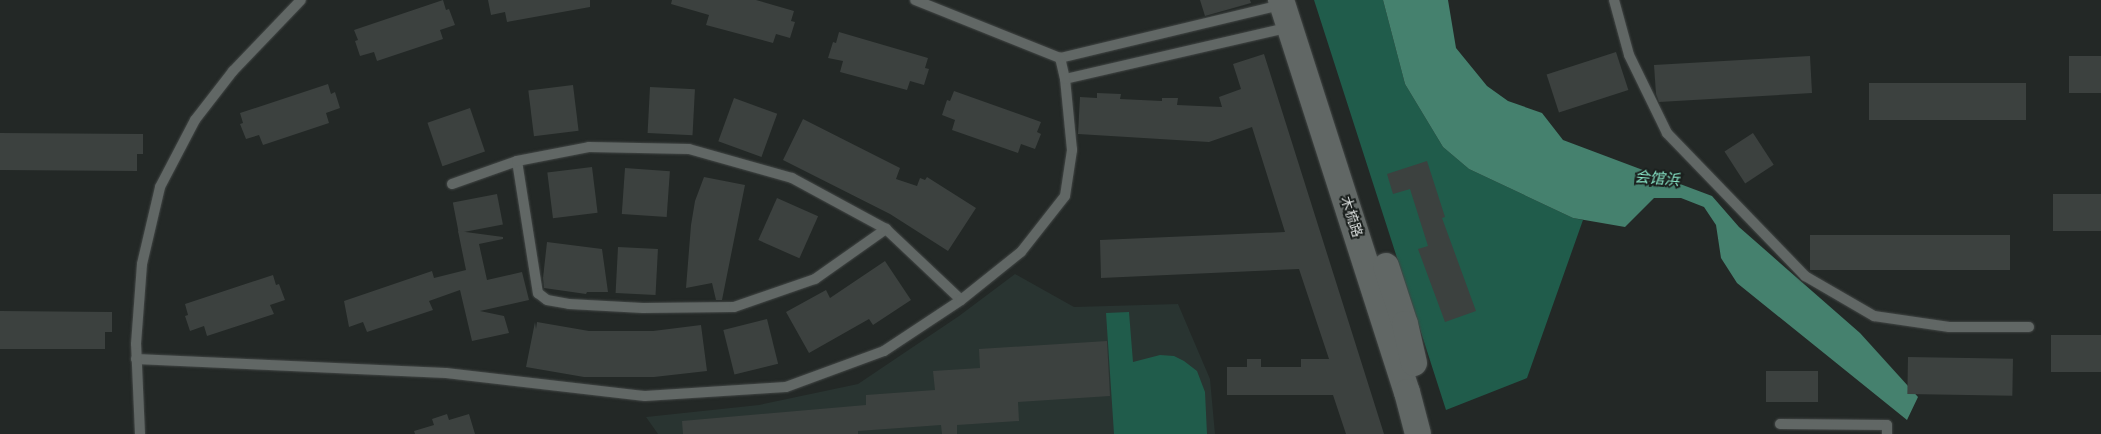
<!DOCTYPE html>
<html>
<head>
<meta charset="utf-8">
<style>
	body { margin:0 }
	#map { position:relative; width:2101px; height:434px; overflow:hidden; background:#232826; font-family:Figtree,"Noto Sans SC",sans-serif }
	div>[style] { position:absolute }
	[style*='--x'] { left:calc(var(--x)*1px); top:calc(var(--y)*1px); width:calc(var(--w)*1px); rotate:calc(var(--a)*1deg) }
	.built>* { inset:0; background:#293431 }
	.green>* { inset:0; background:#205c4b }
	.water>* { inset:0; background:#45816e }
	.building>* { inset:0; background:#3c413f; transform-origin:0 0 }
	.roads { filter:drop-shadow(0 0 1px #424645) drop-shadow(0 0 1px #424645) }
	.service>* { height:10px; margin:-5px; padding:0 5px; transform-origin:5px; border-radius:5px; background:#616765 }
	.tertiary>* { height:26px; margin:-13px; padding:0 13px; transform-origin:13px; border-radius:13px; background:#616765 }
	span { translate:-50% -50%; white-space:nowrap; text-align:center; line-height:1.15; -webkit-text-stroke:4px #1a1f1d; paint-order:stroke }
	.street-label { font-size:14px; color:#dadedd }
	.water-label { font-size:15px; color:#89e7c9; font-style:italic }
</style>
</head>
<body>
<div id="map">
	<div class="built">
		<i style="clip-path:polygon(1015px 274px,1074px 307px,1178px 304px,1210px 379px,1215px 434px,658px 434px,646px 417px,759px 405px,858px 384px,959px 316px)"></i>
	</div>
	<div class="green">
		<i style="clip-path:polygon(1314px 0,1383px 0,1405px 84px,1443px 147px,1469px 169px,1573px 218px,1583px 220px,1527px 378px,1446px 410px)"></i>
		<i style="clip-path:polygon(1129px 312px,1133px 362px,1160px 355px,1174px 356px,1184px 361px,1197px 371px,1205px 392px,1207px 434px,1114px 434px,1106px 313px)"></i>
	</div>
	<div class="water">
		<i style="clip-path:polygon(1383px 0,1448px 0,1456px 48px,1487px 86px,1508px 101px,1542px 113px,1563px 140px,1712px 196px,1739px 227px,1860px 333px,1918px 397px,1907px 420px,1737px 283px,1721px 258px,1716px 225px,1704px 207px,1681px 198px,1654px 198px,1625px 227px,1573px 218px,1469px 169px,1443px 147px,1405px 84px)"></i>
	</div>
	<div class="building">
		<i style="clip-path:polygon(443px 0,446px 10px,449px 9px,455px 25px,440px 30px,443px 39px,377px 61px,374px 52px,360px 56px,355px 41px,358px 40px,354px 30px)"></i>
		<i style="clip-path:polygon(488px 0,590px 0,590px 7px,507px 22px,505px 12px,491px 15px)"></i>
		<i style="clip-path:polygon(672px 0,756px 0,794px 11px,791px 21px,795px 22px,790px 38px,776px 34px,773px 43px,706px 25px,709px 15px,671px 4px)"></i>
		<i style="clip-path:polygon(1200px 0,1250px 0,1251px 3px,1205px 16px)"></i>
		<i style="clip-path:polygon(839px 32px,928px 58px,925px 68px,929px 69px,924px 85px,910px 81px,907px 90px,840px 72px,843px 61px,828px 58px,833px 42px,836px 43px)"></i>
		<i style="left:1616px;top:52px;width:40px;height:73px;rotate:72deg"></i>
		<i style="clip-path:polygon(1264px 54px,1384px 434px,1346px 434px,1333px 395px,1227px 395px,1227px 367px,1247px 367px,1247px 359px,1261px 359px,1261px 367px,1301px 367px,1301px 359px,1329px 359px,1299px 269px,1101px 278px,1100px 240px,1285px 232px,1252px 127px,1209px 142px,1078px 134px,1080px 97px,1097px 98px,1097px 93px,1121px 94px,1120px 99px,1162px 101px,1162px 98px,1178px 98px,1177px 105px,1222px 107px,1219px 97px,1241px 89px,1233px 64px)"></i>
		<i style="clip-path:polygon(1810px 56px,1812px 93px,1659px 102px,1656px 94px,1654px 65px)"></i>
		<i style="left:2069px;top:56px;width:32px;height:37px"></i>
		<i style="left:2026px;top:83px;width:37px;height:157px;rotate:90deg"></i>
		<i style="clip-path:polygon(328px 84px,331px 94px,335px 92px,340px 108px,326px 113px,329px 123px,263px 145px,259px 135px,246px 139px,240px 124px,243px 123px,240px 113px)"></i>
		<i style="left:573px;top:85px;width:46px;height:45px;rotate:83deg"></i>
		<i style="left:650px;top:87px;width:45px;height:46px;rotate:3deg"></i>
		<i style="clip-path:polygon(954px 91px,1041px 122px,1037px 132px,1041px 134px,1035px 149px,1021px 144px,1018px 153px,952px 130px,955px 120px,942px 115px,947px 100px,950px 101px)"></i>
		<i style="left:734px;top:98px;width:46px;height:46px;rotate:20deg"></i>
		<i style="left:470px;top:108px;width:46px;height:45px;rotate:71deg"></i>
		<i style="clip-path:polygon(803px 119px,900px 168px,896px 179px,917px 186px,920px 178px,925px 180px,927px 177px,976px 208px,948px 251px,890px 214px,783px 160px)"></i>
		<i style="clip-path:polygon(0 133px,143px 134px,143px 154px,137px 154px,137px 171px,0 170px)"></i>
		<i style="left:1753px;top:133px;width:38px;height:34px;rotate:57deg"></i>
		<i style="clip-path:polygon(1427px 161px,1445px 217px,1442px 218px,1476px 311px,1445px 322px,1418px 249px,1428px 246px,1410px 189px,1393px 194px,1387px 174px)"></i>
		<i style="left:592px;top:167px;width:46px;height:45px;rotate:83deg"></i>
		<i style="left:625px;top:168px;width:45px;height:46px;rotate:4deg"></i>
		<i style="clip-path:polygon(704px 177px,745px 185px,722px 300px,716px 300px,712px 283px,686px 288px,691px 225px,695px 201px)"></i>
		<i style="left:497px;top:194px;width:31px;height:45px;rotate:79deg"></i>
		<i style="left:2053px;top:194px;width:48px;height:37px"></i>
		<i style="left:777px;top:198px;width:45px;height:46px;rotate:24deg"></i>
		<i style="clip-path:polygon(458px 231px,503px 237px,503px 239px,479px 244px,487px 280px,522px 272px,529px 300px,480px 311px,504px 316px,509px 333px,472px 341px,460px 290px,429px 301px,433px 310px,367px 332px,363px 322px,349px 327px,344px 301px,432px 271px,434px 278px,466px 270px)"></i>
		<i style="left:1810px;top:235px;width:200px;height:35px"></i>
		<i style="clip-path:polygon(547px 242px,602px 249px,608px 292px,587px 292px,586px 294px,544px 288px,543px 278px)"></i>
		<i style="left:618px;top:247px;width:40px;height:46px;rotate:3deg"></i>
		<i style="clip-path:polygon(885px 261px,911px 300px,873px 325px,869px 319px,809px 353px,786px 312px,826px 290px,830px 298px)"></i>
		<i style="clip-path:polygon(273px 275px,276px 285px,279px 284px,285px 300px,270px 305px,274px 314px,207px 336px,204px 326px,190px 331px,185px 316px,188px 315px,185px 304px)"></i>
		<i style="clip-path:polygon(0 311px,112px 312px,112px 332px,105px 332px,105px 349px,0 349px)"></i>
		<i style="left:767px;top:319px;width:46px;height:45px;rotate:76deg"></i>
		<i style="clip-path:polygon(535px 322px,536px 329px,537px 322px,589px 331px,653px 331px,701px 325px,707px 371px,654px 377px,584px 377px,526px 367px)"></i>
		<i style="left:2051px;top:335px;width:50px;height:37px"></i>
		<i style="clip-path:polygon(1107px 341px,1110px 396px,1018px 402px,1019px 421px,957px 425px,957px 434px,942px 434px,941px 425px,858px 431px,858px 434px,683px 434px,682px 421px,866px 405px,866px 395px,935px 390px,933px 371px,980px 368px,979px 349px)"></i>
		<i style="left:1908px;top:357px;width:105px;height:37px;rotate:1deg"></i>
		<i style="left:1766px;top:371px;width:52px;height:31px"></i>
		<i style="clip-path:polygon(447px 414px,449px 420px,469px 414px,475px 434px,415px 434px,414px 431px,434px 425px,432px 419px)"></i>
	</div>
	<div class="roads">
		<div class="service">
			<i style="--x:1614;--y:0;--w:57;--a:74.7"></i>
			<i style="--x:1629;--y:55;--w:87;--a:64"></i>
			<i style="--x:1667;--y:133;--w:199;--a:46"></i>
			<i style="--x:1805;--y:276;--w:80;--a:30.1"></i>
			<i style="--x:1874;--y:316;--w:76;--a:8.3"></i>
			<i style="--x:1949;--y:327;--w:80;--a:0"></i>
			<i style="--x:1060;--y:58;--w:227;--a:-13.5"></i>
			<i style="--x:1065;--y:79;--w:231;--a:-13"></i>
			<i style="--x:517;--y:161;--w:134;--a:81"></i>
			<i style="--x:538;--y:293;--w:11;--a:38"></i>
			<i style="--x:547;--y:300;--w:22;--a:10"></i>
			<i style="--x:569;--y:304;--w:74;--a:3.1"></i>
			<i style="--x:643;--y:308;--w:91;--a:-0.6"></i>
			<i style="--x:734;--y:307;--w:86;--a:-19.1"></i>
			<i style="--x:815;--y:279;--w:87;--a:-35.2"></i>
			<i style="--x:452;--y:184;--w:69;--a:-19.5"></i>
			<i style="--x:517;--y:161;--w:73;--a:-11"></i>
			<i style="--x:589;--y:147;--w:100;--a:1.1"></i>
			<i style="--x:689;--y:149;--w:107;--a:15.7"></i>
			<i style="--x:792;--y:178;--w:107;--a:28.5"></i>
			<i style="--x:886;--y:229;--w:103;--a:43.4"></i>
			<i style="--x:136;--y:359;--w:310;--a:2.6"></i>
			<i style="--x:446;--y:373;--w:200;--a:6.6"></i>
			<i style="--x:645;--y:396;--w:141;--a:-3.7"></i>
			<i style="--x:786;--y:387;--w:104;--a:-20.2"></i>
			<i style="--x:884;--y:351;--w:92;--a:-33.5"></i>
			<i style="--x:961;--y:300;--w:77;--a:-38.7"></i>
			<i style="--x:1021;--y:252;--w:71;--a:-51.8"></i>
			<i style="--x:1065;--y:196;--w:47;--a:-81.3"></i>
			<i style="--x:1072;--y:150;--w:71;--a:-95.6"></i>
			<i style="--x:1065;--y:79;--w:22;--a:-103"></i>
			<i style="--x:1060;--y:58;--w:156;--a:-158.2"></i>
			<i style="--x:1780;--y:424;--w:107;--a:0.5"></i>
			<i style="--x:1887;--y:425;--w:9;--a:90"></i>
			<i style="--x:140;--y:434;--w:90;--a:-92.5"></i>
			<i style="--x:136;--y:344;--w:80;--a:-85.7"></i>
			<i style="--x:142;--y:264;--w:79;--a:-76.8"></i>
			<i style="--x:160;--y:187;--w:76;--a:-62.4"></i>
			<i style="--x:195;--y:120;--w:62;--a:-52.2"></i>
			<i style="--x:233;--y:71;--w:98;--a:-46.2"></i>
		</div>
		<div class="tertiary">
			<i style="--x:1281;--y:0;--w:412;--a:72.2"></i>
			<i style="--x:1407;--y:392;--w:43;--a:75.3"></i>
			<i style="--x:1386;--y:266;--w:61;--a:71.9"></i>
			<i style="--x:1405;--y:324;--w:40;--a:77"></i>
		</div>
	</div>
	<div class="street-label">
		<span style="left:1351px;top:217px;rotate:72deg">木梳路</span>
	</div>
	<div class="water-label">
		<span style="left:1657px;top:179px;rotate:5deg">会馆浜</span>
	</div>
</div>
</body>
</html>
